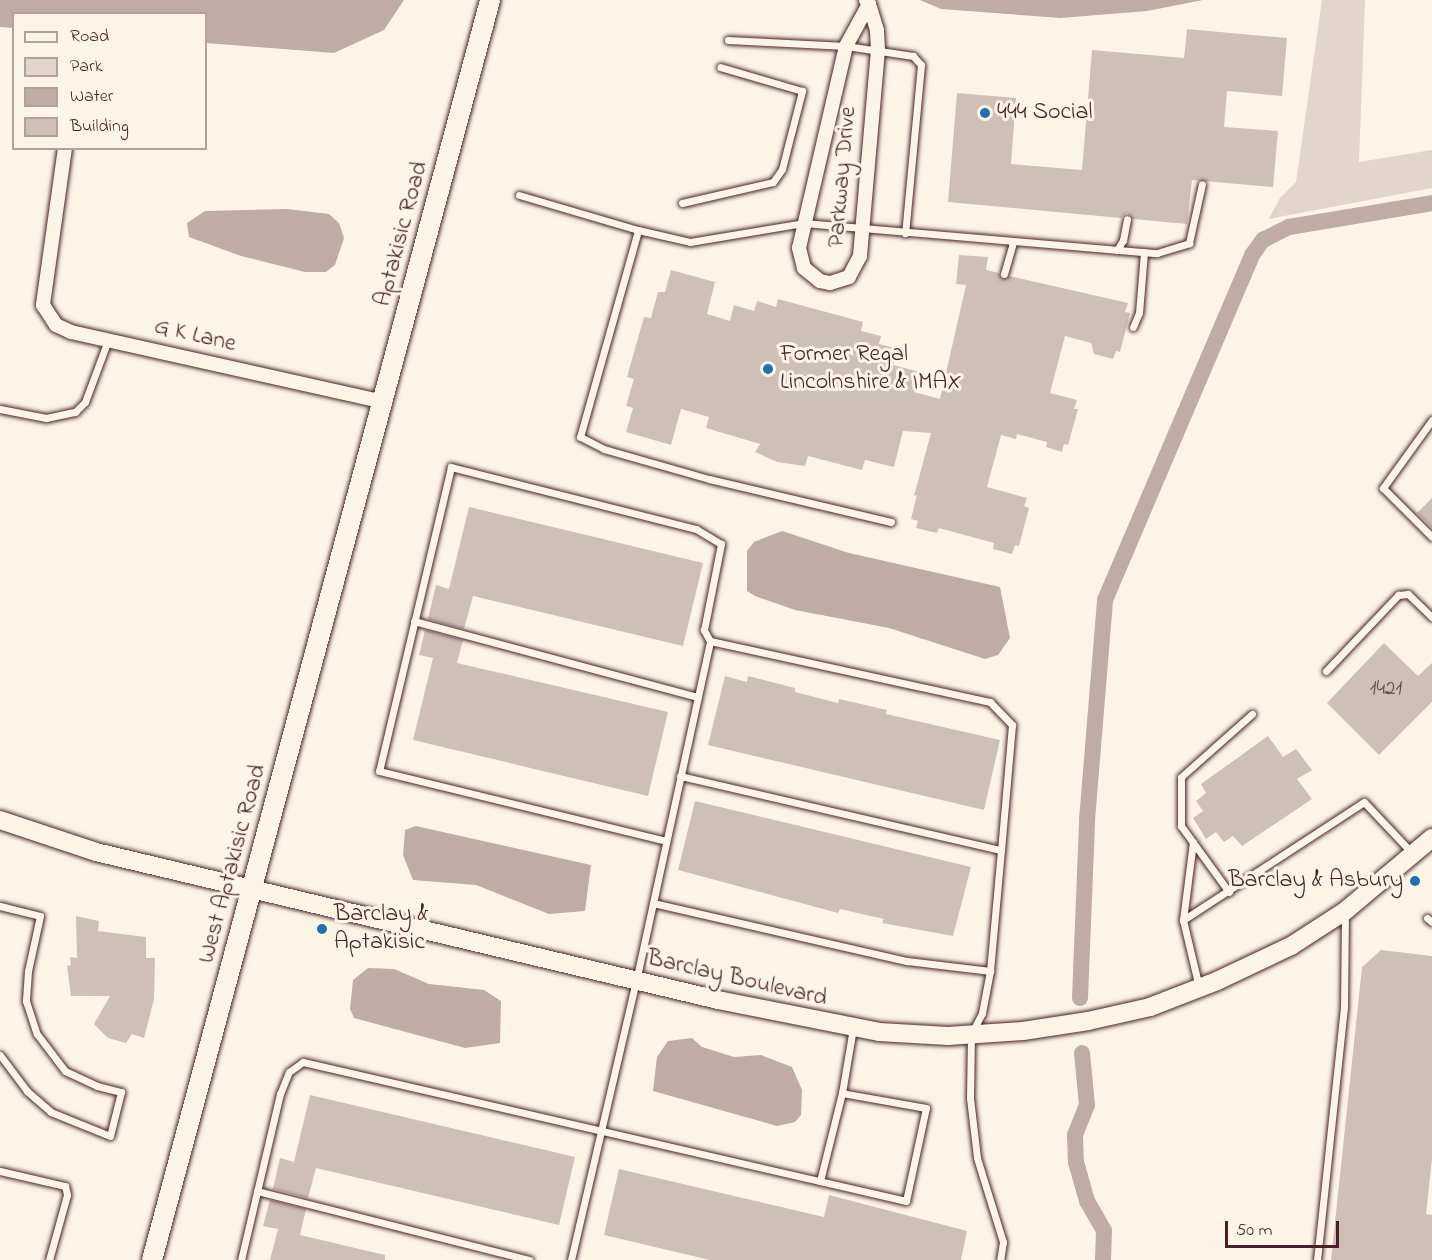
<!DOCTYPE html>
<html>
<head>
<meta charset="utf-8">
<style>
	body { margin:0 }
	#map { position:relative; width:1432px; height:1260px; overflow:hidden; background:#fcf5e5; font-family:"Indie Flower",sans-serif }
	div>[style] { position:absolute }
	[style*='--x'] { left:calc(var(--x)*1px); top:calc(var(--y)*1px); width:calc(var(--w)*1px); rotate:calc(var(--a)*1deg) }
	.green>* { inset:0; background:#e2d5ca }
	.water>* { inset:0; background:#c0aca5 }
	.canal>* { height:16px; margin:-8px; padding:0 8px; transform-origin:8px; border-radius:8px; background:#c0aca5 }
	.building>* { inset:0; background:#cfc0b7 }
	.roads { filter:drop-shadow(0 0 2px #4a1f2b) drop-shadow(0 0 2px #4a1f2b) }
	.service>* { height:7px; margin:-3.5px; padding:0 3.5px; transform-origin:3.5px; border-radius:3.5px; background:#fcf5e5 }
	.minor>* { height:14px; margin:-7px; padding:0 7px; transform-origin:7px; border-radius:7px; background:#fcf5e5 }
	.tertiary>* { height:18px; margin:-9px; padding:0 9px; transform-origin:9px; border-radius:9px; background:#fcf5e5 }
	.secondary>* { height:20px; margin:-10px; padding:0 10px; transform-origin:10px; border-radius:10px; background:#fcf5e5 }
	.dots>* { width:16px; height:16px; translate:-50% -50%; box-sizing:border-box; border:3px solid #fcf5e5; border-radius:50% }
	span { translate:-50% -50%; white-space:nowrap; text-align:center; line-height:1.15; -webkit-text-stroke:6px #fcf5e5; paint-order:stroke }
	.number-label { font-size:21px; color:#6b474e }
	.number-label span { -webkit-text-stroke-width:0 }
	.poi-label { font-size:24px; color:#4a1f2b }
	.left { translate:0 -50%; text-align:left }
	.right { translate:-100% -50%; text-align:right }
	.street-label { font-size:24px; color:#4a1f2b }
	.legend { position:absolute; left:12px; top:12px; width:195px; height:138px; box-sizing:border-box; background:#fcf5e5; border:2px solid #b59f9b; margin:0; padding:8px 10px; list-style:none; font-size:18px; color:#4a1f2b }
	.legend li { display:flex; align-items:center; gap:12px; height:30px }
	.legend b { width:30px; border:2px solid #b59f9b }
	.scale { position:absolute; left:1225px; top:1221px; width:114px; height:27px; box-sizing:border-box; border:3px solid #4a1f2b; border-top:0; padding-left:8px; font-size:18px; line-height:21px; white-space:nowrap; color:#4a1f2b; -webkit-text-stroke:4px #fcf5e5; paint-order:stroke }
</style>
</head>
<body>
<div id="map">
	<div class="green">
		<i style="clip-path:polygon(1322px 0,1365px 0,1359px 162px,1432px 150px,1432px 188px,1269px 219px,1280px 198px,1296px 182px)"></i>
	</div>
	<div class="water">
		<i style="clip-path:polygon(0 0,404px 0,384px 30px,334px 53px,206px 43px,206px 14px,14px 14px,13px 28px,0 27px)"></i>
		<i style="clip-path:polygon(920px 0,1203px 0,1147px 11px,1061px 18px,941px 9px)"></i>
		<i style="clip-path:polygon(287px 209px,329px 214px,339px 223px,344px 238px,335px 265px,326px 272px,305px 272px,241px 256px,189px 237px,187px 223px,205px 211px)"></i>
		<i style="clip-path:polygon(782px 531px,849px 553px,1000px 587px,1010px 638px,998px 655px,985px 659px,889px 628px,795px 610px,755px 596px,747px 591px,747px 551px,754px 542px)"></i>
		<i style="clip-path:polygon(416px 826px,591px 865px,585px 911px,549px 914px,476px 885px,413px 880px,403px 855px,405px 830px)"></i>
		<i style="clip-path:polygon(368px 968px,394px 969px,429px 984px,484px 990px,501px 1001px,500px 1043px,465px 1048px,354px 1018px,350px 1009px,353px 980px)"></i>
		<i style="clip-path:polygon(692px 1038px,702px 1047px,734px 1057px,761px 1055px,792px 1067px,802px 1090px,801px 1115px,795px 1122px,777px 1126px,653px 1091px,657px 1057px,668px 1041px)"></i>
	</div>
	<div class="canal">
		<i style="--x:1080;--y:998;--w:178;--a:-87.7"></i>
		<i style="--x:1087;--y:820;--w:221;--a:-85.3"></i>
		<i style="--x:1105;--y:600;--w:375;--a:-66.9"></i>
		<i style="--x:1252;--y:255;--w:19;--a:-54"></i>
		<i style="--x:1263;--y:240;--w:29;--a:-27"></i>
		<i style="--x:1289;--y:227;--w:145;--a:-9.5"></i>
		<i style="--x:1082;--y:1053;--w:52;--a:84.5"></i>
		<i style="--x:1087;--y:1105;--w:32;--a:112"></i>
		<i style="--x:1075;--y:1135;--w:27;--a:88"></i>
		<i style="--x:1076;--y:1162;--w:41;--a:74.2"></i>
		<i style="--x:1087;--y:1201;--w:34;--a:60"></i>
		<i style="--x:1104;--y:1231;--w:29;--a:92"></i>
	</div>
	<div class="building">
		<i style="clip-path:polygon(1187px 29px,1287px 38px,1282px 96px,1227px 91px,1224px 127px,1278px 131px,1273px 187px,1192px 180px,1187px 224px,1133px 219px,1127px 213px,1121px 218px,948px 202px,957px 93px,1016px 98px,1011px 164px,1082px 170px,1092px 50px,1184px 58px)"></i>
		<i style="clip-path:polygon(959px 255px,988px 257px,986px 270px,999px 273px,1002px 279px,1009px 276px,1128px 303px,1125px 312px,1130px 313px,1120px 352px,1116px 351px,1113px 359px,1094px 354px,1091px 343px,1065px 336px,1050px 393px,1077px 400px,1074px 409px,1078px 409px,1068px 445px,1064px 444px,1062px 452px,1046px 447px,1047px 442px,1017px 434px,1016px 439px,1001px 435px,987px 487px,1027px 498px,1024px 506px,1029px 508px,1019px 546px,1015px 545px,1012px 554px,993px 549px,994px 543px,939px 528px,937px 533px,916px 528px,918px 521px,911px 519px,917px 495px,914px 496px,931px 433px,903px 431px,894px 467px,865px 460px,862px 470px,808px 456px,805px 466px,777px 462px,755px 452px,760px 444px,706px 428px,709px 417px,681px 409px,671px 445px,626px 432px,633px 408px,626px 406px,634px 379px,627px 377px,644px 317px,651px 318px,658px 292px,665px 292px,671px 270px,715px 282px,707px 314px,730px 321px,734px 305px,754px 311px,757px 301px,776px 307px,778px 299px,863px 322px,861px 331px,881px 336px,879px 344px,898px 349px,893px 365px,920px 372px,914px 392px,940px 399px,966px 285px,956px 284px)"></i>
		<i style="clip-path:polygon(1432px 498px,1432px 528px,1417px 513px)"></i>
		<i style="clip-path:polygon(469px 507px,703px 563px,683px 646px,473px 596px,464px 629px,428px 619px,436px 585px,449px 589px)"></i>
		<i style="clip-path:polygon(425px 630px,463px 640px,457px 663px,668px 712px,648px 796px,413px 740px,433px 658px,419px 655px)"></i>
		<i style="clip-path:polygon(1384px 643px,1418px 676px,1432px 663px,1432px 702px,1379px 755px,1327px 703px)"></i>
		<i style="clip-path:polygon(725px 676px,747px 682px,748px 676px,795px 688px,795px 692px,838px 703px,839px 699px,887px 710px,886px 714px,1000px 740px,984px 810px,708px 745px)"></i>
		<i style="clip-path:polygon(1268px 736px,1283px 757px,1296px 749px,1312px 770px,1297px 779px,1312px 799px,1242px 846px,1233px 836px,1224px 842px,1216px 832px,1206px 839px,1193px 818px,1203px 811px,1196px 801px,1206px 793px,1201px 784px)"></i>
		<i style="clip-path:polygon(695px 801px,971px 867px,953px 936px,882px 923px,884px 919px,840px 909px,838px 913px,678px 870px)"></i>
		<i style="clip-path:polygon(76px 916px,99px 921px,98px 931px,146px 937px,146px 958px,155px 958px,154px 999px,144px 1038px,132px 1034px,126px 1043px,108px 1038px,94px 1024px,110px 996px,71px 996px,67px 966px,71px 965px,70px 957px,77px 958px)"></i>
		<i style="clip-path:polygon(1381px 950px,1432px 956px,1432px 1159px,1426px 1214px,1432px 1215px,1432px 1260px,1331px 1260px,1362px 967px)"></i>
		<i style="clip-path:polygon(310px 1095px,575px 1157px,559px 1225px,316px 1168px,308px 1198px,273px 1189px,280px 1158px,294px 1162px)"></i>
		<i style="clip-path:polygon(619px 1169px,824px 1217px,829px 1195px,967px 1231px,961px 1260px,710px 1260px,604px 1235px)"></i>
		<i style="clip-path:polygon(270px 1200px,306px 1209px,300px 1235px,385px 1255px,385px 1260px,270px 1260px,278px 1229px,263px 1226px)"></i>
	</div>
	<div class="roads">
		<div class="service">
			<i style="--x:728;--y:40;--w:118;--a:2.9"></i>
			<i style="--x:846;--y:46;--w:68;--a:8.5"></i>
			<i style="--x:913;--y:56;--w:12;--a:48"></i>
			<i style="--x:921;--y:65;--w:169;--a:95.4"></i>
			<i style="--x:519;--y:195;--w:124;--a:16.4"></i>
			<i style="--x:682;--y:203;--w:93;--a:-13"></i>
			<i style="--x:773;--y:182;--w:16;--a:-55"></i>
			<i style="--x:782;--y:169;--w:81;--a:-75.6"></i>
			<i style="--x:802;--y:91;--w:85;--a:-163.7"></i>
			<i style="--x:1117;--y:250;--w:12;--a:-59"></i>
			<i style="--x:1123;--y:240;--w:21;--a:-79"></i>
			<i style="--x:1004;--y:274;--w:33;--a:-74"></i>
			<i style="--x:1133;--y:327;--w:15;--a:-67"></i>
			<i style="--x:1139;--y:313;--w:61;--a:-85.3"></i>
			<i style="--x:0;--y:409;--w:47;--a:11.1"></i>
			<i style="--x:46;--y:418;--w:30;--a:-12"></i>
			<i style="--x:75;--y:412;--w:14;--a:-45"></i>
			<i style="--x:85;--y:402;--w:66;--a:-69.6"></i>
			<i style="--x:1432;--y:420;--w:84;--a:125.8"></i>
			<i style="--x:1383;--y:488;--w:69;--a:45"></i>
			<i style="--x:891;--y:522;--w:187;--a:-166.7"></i>
			<i style="--x:709;--y:479;--w:109;--a:-164.1"></i>
			<i style="--x:604;--y:449;--w:27;--a:-153"></i>
			<i style="--x:580;--y:437;--w:215;--a:-74.3"></i>
			<i style="--x:638;--y:230;--w:53;--a:13"></i>
			<i style="--x:690;--y:242;--w:116;--a:-9.5"></i>
			<i style="--x:804;--y:223;--w:354;--a:4.9"></i>
			<i style="--x:1157;--y:253;--w:34;--a:-17"></i>
			<i style="--x:1189;--y:243;--w:60;--a:-77.6"></i>
			<i style="--x:414;--y:621;--w:294;--a:15"></i>
			<i style="--x:710;--y:641;--w:287;--a:12.3"></i>
			<i style="--x:990;--y:702;--w:32;--a:46"></i>
			<i style="--x:1012;--y:725;--w:125;--a:95"></i>
			<i style="--x:1326;--y:671;--w:105;--a:-46.5"></i>
			<i style="--x:1398;--y:595;--w:10;--a:-6"></i>
			<i style="--x:1408;--y:594;--w:33;--a:44"></i>
			<i style="--x:680;--y:776;--w:329;--a:13"></i>
			<i style="--x:1001;--y:850;--w:121;--a:95.2"></i>
			<i style="--x:990;--y:971;--w:43;--a:100.8"></i>
			<i style="--x:982;--y:1013;--w:25;--a:117"></i>
			<i style="--x:971;--y:1035;--w:63;--a:90.9"></i>
			<i style="--x:970;--y:1098;--w:60;--a:83.3"></i>
			<i style="--x:977;--y:1158;--w:88;--a:72.8"></i>
			<i style="--x:1003;--y:1242;--w:18;--a:99"></i>
			<i style="--x:1193;--y:842;--w:79;--a:97.3"></i>
			<i style="--x:1183;--y:920;--w:69;--a:76.6"></i>
			<i style="--x:1229;--y:892;--w:82;--a:-126"></i>
			<i style="--x:1181;--y:826;--w:49;--a:-90"></i>
			<i style="--x:1181;--y:777;--w:95;--a:-41.6"></i>
			<i style="--x:653;--y:903;--w:261;--a:12.9"></i>
			<i style="--x:907;--y:961;--w:84;--a:6.9"></i>
			<i style="--x:0;--y:906;--w:41;--a:14"></i>
			<i style="--x:40;--y:916;--w:56;--a:102.3"></i>
			<i style="--x:28;--y:971;--w:30;--a:94"></i>
			<i style="--x:26;--y:1001;--w:35;--a:72"></i>
			<i style="--x:37;--y:1034;--w:46;--a:52.9"></i>
			<i style="--x:65;--y:1071;--w:35;--a:25"></i>
			<i style="--x:97;--y:1086;--w:25;--a:14"></i>
			<i style="--x:121;--y:1092;--w:45;--a:104"></i>
			<i style="--x:110;--y:1136;--w:64;--a:-157.9"></i>
			<i style="--x:51;--y:1112;--w:32;--a:-139"></i>
			<i style="--x:27;--y:1091;--w:45;--a:-126.9"></i>
			<i style="--x:1427;--y:918;--w:6;--a:39"></i>
			<i style="--x:1183;--y:920;--w:216;--a:-33.1"></i>
			<i style="--x:1364;--y:802;--w:70;--a:46.7"></i>
			<i style="--x:0;--y:1171;--w:67;--a:13"></i>
			<i style="--x:65;--y:1186;--w:9;--a:77"></i>
			<i style="--x:67;--y:1195;--w:67;--a:105.5"></i>
			<i style="--x:820;--y:1181;--w:91;--a:-76"></i>
			<i style="--x:257;--y:1191;--w:281;--a:14.2"></i>
			<i style="--x:241;--y:1260;--w:171;--a:-76.8"></i>
			<i style="--x:280;--y:1094;--w:24;--a:-68"></i>
			<i style="--x:289;--y:1072;--w:17;--a:-36"></i>
			<i style="--x:303;--y:1062;--w:619;--a:12.98"></i>
			<i style="--x:906;--y:1201;--w:95;--a:-77.9"></i>
			<i style="--x:926;--y:1108;--w:85;--a:-169.9"></i>
			<i style="--x:842;--y:1093;--w:66;--a:-80.4"></i>
			<i style="--x:571;--y:1260;--w:286;--a:-76.9"></i>
			<i style="--x:636;--y:981;--w:348;--a:-77.7"></i>
			<i style="--x:710;--y:641;--w:13;--a:-119"></i>
			<i style="--x:704;--y:630;--w:88;--a:-78.8"></i>
			<i style="--x:721;--y:544;--w:29;--a:-149"></i>
			<i style="--x:696;--y:529;--w:253;--a:-165.8"></i>
			<i style="--x:451;--y:467;--w:312;--a:103.3"></i>
			<i style="--x:379;--y:771;--w:295;--a:13.7"></i>
			<i style="--x:1317;--y:1260;--w:253;--a:-83.9"></i>
			<i style="--x:1344;--y:1008;--w:94;--a:-89.4"></i>
		</div>
		<div class="minor">
			<i style="--x:866;--y:0;--w:5;--a:53"></i>
			<i style="--x:869;--y:4;--w:28;--a:73"></i>
			<i style="--x:877;--y:31;--w:19;--a:87"></i>
			<i style="--x:878;--y:50;--w:207;--a:95"></i>
			<i style="--x:860;--y:256;--w:24;--a:118"></i>
			<i style="--x:849;--y:277;--w:20;--a:162"></i>
			<i style="--x:830;--y:283;--w:10;--a:-169"></i>
			<i style="--x:820;--y:281;--w:21;--a:-141"></i>
			<i style="--x:804;--y:268;--w:21;--a:-104"></i>
			<i style="--x:799;--y:248;--w:207;--a:-76.9"></i>
			<i style="--x:846;--y:46;--w:48;--a:-61.3"></i>
			<i style="--x:65;--y:148;--w:159;--a:98"></i>
			<i style="--x:43;--y:305;--w:24;--a:57"></i>
			<i style="--x:56;--y:325;--w:17;--a:25"></i>
			<i style="--x:71;--y:332;--w:322;--a:12.6"></i>
		</div>
		<div class="tertiary">
			<i style="--x:0;--y:820;--w:101;--a:18.4"></i>
			<i style="--x:96;--y:852;--w:639;--a:13.38"></i>
			<i style="--x:718;--y:1000;--w:164;--a:11.2"></i>
			<i style="--x:879;--y:1032;--w:69;--a:3.3"></i>
			<i style="--x:948;--y:1036;--w:75;--a:-3.8"></i>
			<i style="--x:1023;--y:1031;--w:66;--a:-8.7"></i>
			<i style="--x:1088;--y:1021;--w:64;--a:-12.7"></i>
			<i style="--x:1150;--y:1007;--w:72;--a:-21.2"></i>
			<i style="--x:1217;--y:981;--w:82;--a:-25.3"></i>
			<i style="--x:1291;--y:946;--w:64;--a:-32.9"></i>
			<i style="--x:1345;--y:911;--w:114;--a:-40"></i>
		</div>
		<div class="secondary">
			<i style="--x:152;--y:1260;--w:1305;--a:-74.98"></i>
		</div>
	</div>
	<div class="dots">
		<i style="left:985px;top:113px;background:#1f6fb2"></i>
		<i style="left:768px;top:369px;background:#1f6fb2"></i>
		<i style="left:1415px;top:881px;background:#1f6fb2"></i>
		<i style="left:322px;top:929px;background:#1f6fb2"></i>
	</div>
	<div class="number-label">
		<span style="left:1386px;top:689px">1421</span>
	</div>
	<div class="poi-label">
		<span class="left" style="left:997px;top:113px">444 Social</span>
		<span class="left" style="left:780px;top:369px">Former Regal<br>Lincolnshire &amp; IMAX</span>
		<span class="right" style="left:1403px;top:881px">Barclay &amp; Asbury</span>
		<span class="left" style="left:334px;top:929px">Barclay &amp;<br>Aptakisic</span>
	</div>
	<div class="street-label">
		<span style="left:843px;top:177px;rotate:-85deg">Parkway Drive</span>
		<span style="left:402px;top:234px;rotate:-75deg">Aptakisic Road</span>
		<span style="left:195px;top:336px;rotate:13deg">G K Lane</span>
		<span style="left:233px;top:864px;rotate:-75deg">West Aptakisic Road</span>
		<span style="left:737px;top:979px;rotate:13deg">Barclay Boulevard</span>
	</div>
	<ul class="legend">
	<li><b style="height:8px;background:#fcf5e5"></b>Road</li>
	<li><b style="height:16px;background:#e2d5ca"></b>Park</li>
	<li><b style="height:16px;background:#c0aca5"></b>Water</li>
	<li><b style="height:16px;background:#cfc0b7"></b>Building</li>
	</ul>
	<div class="scale">50 m</div>
</div>
</body>
</html>
